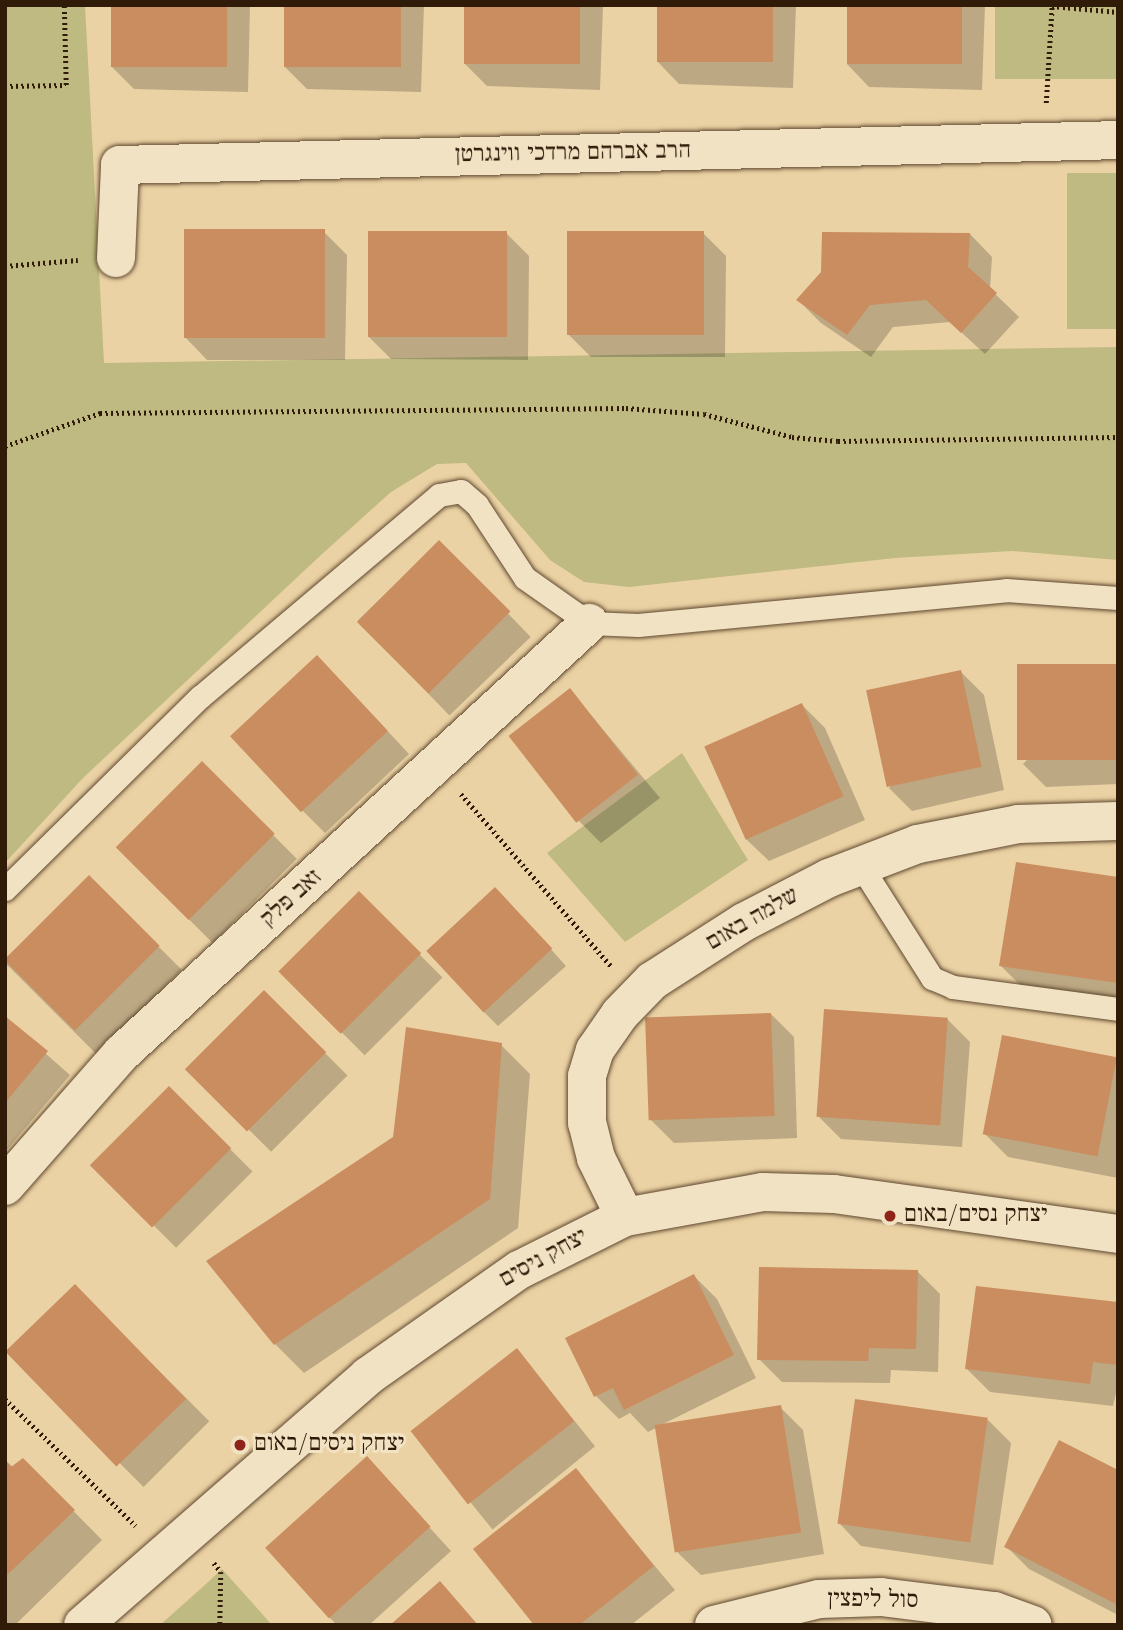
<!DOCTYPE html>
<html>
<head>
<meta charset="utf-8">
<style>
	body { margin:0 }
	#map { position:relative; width:1123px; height:1630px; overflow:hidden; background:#ebd2a4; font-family:"Old Standard TT","Frank Ruhl Libre",serif }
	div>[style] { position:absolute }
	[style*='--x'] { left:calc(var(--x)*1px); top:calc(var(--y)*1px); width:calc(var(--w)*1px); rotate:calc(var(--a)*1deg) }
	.green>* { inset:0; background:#beba81; transform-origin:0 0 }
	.shadow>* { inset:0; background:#0003; transform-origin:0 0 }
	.building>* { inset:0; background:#ca8d5f; transform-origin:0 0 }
	.path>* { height:4.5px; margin-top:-2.25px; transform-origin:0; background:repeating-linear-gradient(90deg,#301a08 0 2px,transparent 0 5.5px) }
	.roads { filter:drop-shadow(0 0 2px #5f482f) drop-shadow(0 0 2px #5f482f) }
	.service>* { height:23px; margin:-11.5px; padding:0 11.5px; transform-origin:11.5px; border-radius:11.5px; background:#f2e2c4 }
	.minor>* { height:38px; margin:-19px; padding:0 19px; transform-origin:19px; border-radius:19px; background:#f2e2c4 }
	.tertiary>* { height:38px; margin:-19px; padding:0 19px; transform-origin:19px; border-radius:19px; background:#f2e2c4 }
	.dots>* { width:19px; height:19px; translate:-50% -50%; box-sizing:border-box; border:4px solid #f2e2c4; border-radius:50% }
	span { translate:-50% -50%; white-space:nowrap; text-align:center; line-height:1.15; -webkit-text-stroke:6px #f2e2c4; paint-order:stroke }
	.street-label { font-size:24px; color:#301a08 }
	.poi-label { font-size:24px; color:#301a08 }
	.left { translate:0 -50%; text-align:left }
	.frame { position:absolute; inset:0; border:7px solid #301a08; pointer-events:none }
</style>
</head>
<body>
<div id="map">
	<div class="green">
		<i style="clip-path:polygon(5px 5px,85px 5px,104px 363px,1118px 347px,1118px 560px,1012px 551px,895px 558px,629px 587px,584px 582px,550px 560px,466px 463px,437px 464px,391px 492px,321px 555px,83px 778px,5px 863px)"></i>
		<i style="left:995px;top:5px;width:123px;height:74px"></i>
		<i style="left:1118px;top:173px;width:156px;height:51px;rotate:90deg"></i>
		<i style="clip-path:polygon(682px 753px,748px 860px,625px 942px,547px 853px)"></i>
		<i style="clip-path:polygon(222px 1569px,272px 1625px,160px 1625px,206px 1584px)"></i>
	</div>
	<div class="shadow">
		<i style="clip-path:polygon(113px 5px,250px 5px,248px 92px,134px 89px,111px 66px)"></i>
		<i style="clip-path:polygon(286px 5px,424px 5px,421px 92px,307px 89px,284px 66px)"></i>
		<i style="clip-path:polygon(466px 5px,603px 5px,600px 90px,487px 86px,464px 63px)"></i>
		<i style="clip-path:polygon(658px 5px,796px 5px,793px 88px,679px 84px,657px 61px)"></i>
		<i style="clip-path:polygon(849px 5px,985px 5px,982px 90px,869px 87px,847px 64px)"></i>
		<i style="clip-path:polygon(324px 232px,347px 255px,345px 360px,207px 360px,185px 337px)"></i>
		<i style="clip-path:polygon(506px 233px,529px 256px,528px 360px,391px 359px,368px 336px)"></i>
		<i style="clip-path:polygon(703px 233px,726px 256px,725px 357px,591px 357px,568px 334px)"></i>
		<i style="clip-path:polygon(970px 234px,992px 257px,990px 289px,1019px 317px,985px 354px,950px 322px,893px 327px,871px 357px,821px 323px,798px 300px)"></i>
		<i style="left:439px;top:542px;width:132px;height:113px;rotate:46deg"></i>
		<i style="clip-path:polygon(1118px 665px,1118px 784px,1046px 787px,1023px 764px)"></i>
		<i style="clip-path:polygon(961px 672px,984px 695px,1004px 790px,912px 811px,889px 788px)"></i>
		<i style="clip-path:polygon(340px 680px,409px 754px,325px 833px,302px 810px)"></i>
		<i style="clip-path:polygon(570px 690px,660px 798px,601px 843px,579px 821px)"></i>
		<i style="clip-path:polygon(802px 705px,825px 728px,865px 820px,769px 861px,746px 839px)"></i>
		<i style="left:202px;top:764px;width:134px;height:119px;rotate:45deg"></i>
		<i style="left:89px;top:877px;width:131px;height:120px;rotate:45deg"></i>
		<i style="clip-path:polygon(1118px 879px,1118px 1002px,1024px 989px,1001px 966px)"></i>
		<i style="left:359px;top:894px;width:118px;height:110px;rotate:45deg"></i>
		<i style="clip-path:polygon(511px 905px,566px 966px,498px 1026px,483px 1011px)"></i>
		<i style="left:264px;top:992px;width:118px;height:108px;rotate:45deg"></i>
		<i style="clip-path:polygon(771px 1014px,794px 1037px,797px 1138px,674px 1143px,651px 1120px)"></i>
		<i style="clip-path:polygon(5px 1018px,70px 1075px,5px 1152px)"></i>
		<i style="clip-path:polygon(947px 1019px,970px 1042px,962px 1147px,841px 1139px,818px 1116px)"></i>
		<i style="clip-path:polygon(501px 1045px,530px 1074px,518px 1228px,304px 1373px,275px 1344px,395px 1138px)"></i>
		<i style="clip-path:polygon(1116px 1058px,1118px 1178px,1008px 1157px,985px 1134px)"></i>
		<i style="left:169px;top:1088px;width:118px;height:108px;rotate:45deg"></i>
		<i style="clip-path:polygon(917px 1271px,940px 1294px,938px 1372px,891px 1370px,890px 1383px,782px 1382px,759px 1359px)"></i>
		<i style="clip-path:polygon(694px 1276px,717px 1299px,756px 1378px,657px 1427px,780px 1407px,803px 1430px,824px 1554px,701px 1575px,678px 1553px,656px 1428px,648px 1432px,630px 1413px,619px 1419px,596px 1396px)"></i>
		<i style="left:75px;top:1287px;width:190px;height:93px;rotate:45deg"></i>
		<i style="clip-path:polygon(1118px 1304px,1118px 1384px,1113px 1406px,990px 1392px,967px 1369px)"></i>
		<i style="left:517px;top:1350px;width:124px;height:132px;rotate:51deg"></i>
		<i style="clip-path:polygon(988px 1420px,1011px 1443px,993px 1565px,861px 1546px,839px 1523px)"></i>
		<i style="clip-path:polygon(367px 1459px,451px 1551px,369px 1625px,337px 1625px,329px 1617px)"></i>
		<i style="clip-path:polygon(5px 1460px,13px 1467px,23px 1460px,102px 1540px,15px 1625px,5px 1625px)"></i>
		<i style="clip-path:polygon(575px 1471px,675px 1590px,631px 1625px,536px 1625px)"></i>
		<i style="clip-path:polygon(1118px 1472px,1118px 1615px,1029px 1569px,1006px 1546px)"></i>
	</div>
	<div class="building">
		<i style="left:111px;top:5px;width:116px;height:62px"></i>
		<i style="left:284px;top:5px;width:117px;height:62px"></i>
		<i style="left:464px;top:5px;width:116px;height:59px"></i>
		<i style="left:657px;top:5px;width:116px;height:57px"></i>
		<i style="left:847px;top:5px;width:115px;height:59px"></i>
		<i style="left:184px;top:229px;width:141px;height:109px"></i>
		<i style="left:368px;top:231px;width:139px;height:106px"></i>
		<i style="left:567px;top:231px;width:137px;height:104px"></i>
		<i style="clip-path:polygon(822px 232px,970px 233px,968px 267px,997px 293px,961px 333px,926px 300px,870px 305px,847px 335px,796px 300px,821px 272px)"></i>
		<i style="left:439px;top:540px;width:101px;height:116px;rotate:45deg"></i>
		<i style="left:317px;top:655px;width:104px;height:119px;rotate:47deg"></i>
		<i style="left:1118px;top:664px;width:96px;height:101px;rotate:90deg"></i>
		<i style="left:961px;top:670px;width:99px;height:97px;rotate:78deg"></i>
		<i style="left:570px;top:688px;width:110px;height:78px;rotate:52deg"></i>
		<i style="left:802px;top:703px;width:102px;height:107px;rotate:66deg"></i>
		<i style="left:202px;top:761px;width:103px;height:122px;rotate:45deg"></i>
		<i style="clip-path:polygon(1016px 862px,1118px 877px,1118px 983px,999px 966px)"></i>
		<i style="left:89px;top:875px;width:100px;height:120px;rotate:45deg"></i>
		<i style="left:495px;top:887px;width:84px;height:94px;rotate:47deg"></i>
		<i style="left:359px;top:891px;width:88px;height:114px;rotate:45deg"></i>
		<i style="left:264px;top:990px;width:88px;height:112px;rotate:45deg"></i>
		<i style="left:824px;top:1009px;width:124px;height:108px;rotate:4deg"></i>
		<i style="left:771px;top:1013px;width:103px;height:126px;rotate:88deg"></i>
		<i style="clip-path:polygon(5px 1016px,48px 1051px,5px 1103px)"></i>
		<i style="clip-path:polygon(406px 1027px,502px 1043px,490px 1199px,274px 1345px,206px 1261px,393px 1137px)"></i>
		<i style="left:1002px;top:1035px;width:117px;height:101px;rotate:11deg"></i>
		<i style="left:169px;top:1086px;width:88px;height:112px;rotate:45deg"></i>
		<i style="clip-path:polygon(759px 1267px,918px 1270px,916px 1349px,869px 1348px,868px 1361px,757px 1360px)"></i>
		<i style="clip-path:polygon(694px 1274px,734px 1355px,624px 1410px,613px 1388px,594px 1397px,565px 1338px)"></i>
		<i style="left:75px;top:1284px;width:160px;height:97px;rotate:46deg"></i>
		<i style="clip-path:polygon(976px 1286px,1118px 1302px,1118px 1365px,1093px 1362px,1090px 1384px,965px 1369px)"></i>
		<i style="left:517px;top:1348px;width:93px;height:135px;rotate:52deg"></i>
		<i style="left:855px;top:1399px;width:134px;height:126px;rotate:8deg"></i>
		<i style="left:781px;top:1405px;width:129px;height:128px;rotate:81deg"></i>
		<i style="clip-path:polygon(1059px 1440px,1118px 1470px,1118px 1605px,1004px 1547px)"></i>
		<i style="left:367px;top:1456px;width:95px;height:137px;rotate:48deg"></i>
		<i style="clip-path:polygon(23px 1458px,75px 1510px,5px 1577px,5px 1460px,11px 1467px)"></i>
		<i style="clip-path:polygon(576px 1468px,654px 1566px,579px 1625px,534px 1625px,473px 1549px)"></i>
		<i style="clip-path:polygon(440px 1581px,478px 1625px,390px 1625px)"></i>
	</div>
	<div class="path">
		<i style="--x:5;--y:86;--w:61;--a:-0.9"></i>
		<i style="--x:66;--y:85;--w:80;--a:-91.4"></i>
		<i style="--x:1046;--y:103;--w:97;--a:-86.5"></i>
		<i style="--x:1052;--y:6;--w:66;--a:5.2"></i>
		<i style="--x:5;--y:266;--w:73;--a:-4.7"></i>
		<i style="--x:5;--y:446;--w:101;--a:-19.2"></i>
		<i style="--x:100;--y:413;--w:526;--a:-0.54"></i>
		<i style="--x:626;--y:408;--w:78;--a:4.4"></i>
		<i style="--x:704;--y:414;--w:91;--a:14.6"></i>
		<i style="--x:792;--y:437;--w:46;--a:5"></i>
		<i style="--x:838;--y:441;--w:280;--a:-0.8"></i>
		<i style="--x:461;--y:794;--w:230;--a:48.9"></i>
		<i style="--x:5;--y:1399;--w:182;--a:44.1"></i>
		<i style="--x:214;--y:1563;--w:11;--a:52"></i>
		<i style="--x:221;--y:1572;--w:53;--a:91.1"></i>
	</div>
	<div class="roads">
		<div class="service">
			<i style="--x:861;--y:866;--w:133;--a:57.6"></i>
			<i style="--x:932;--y:978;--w:23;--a:23"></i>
			<i style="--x:953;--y:987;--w:166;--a:7.6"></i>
			<i style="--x:5;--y:889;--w:274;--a:-44.6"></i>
			<i style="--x:200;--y:697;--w:313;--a:-40.2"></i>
			<i style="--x:439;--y:495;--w:22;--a:-10"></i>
			<i style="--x:461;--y:491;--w:21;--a:41"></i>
			<i style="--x:477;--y:505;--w:87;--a:56.7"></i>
			<i style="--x:525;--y:578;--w:78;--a:35.1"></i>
			<i style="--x:589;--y:623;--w:49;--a:2.3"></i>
			<i style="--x:638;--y:625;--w:370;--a:-5.4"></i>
			<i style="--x:1006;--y:590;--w:112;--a:4.1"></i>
		</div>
		<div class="minor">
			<i style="--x:116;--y:258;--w:93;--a:-87.5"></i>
			<i style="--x:120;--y:165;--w:998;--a:-1.43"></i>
			<i style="--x:5;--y:1186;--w:177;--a:-48.7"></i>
			<i style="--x:122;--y:1053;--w:635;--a:-42.64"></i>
			<i style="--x:625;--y:1217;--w:66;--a:-116.2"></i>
			<i style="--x:596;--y:1158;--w:36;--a:-104"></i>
			<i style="--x:587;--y:1123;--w:47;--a:-90"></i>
			<i style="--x:587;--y:1076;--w:27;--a:-73"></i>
			<i style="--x:595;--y:1050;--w:44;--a:-55.2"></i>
			<i style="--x:620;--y:1014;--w:46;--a:-45.9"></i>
			<i style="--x:652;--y:981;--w:109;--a:-32.7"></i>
			<i style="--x:744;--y:922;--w:96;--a:-27.4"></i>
			<i style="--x:829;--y:878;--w:95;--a:-20.9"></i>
			<i style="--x:918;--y:844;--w:102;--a:-11.3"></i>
			<i style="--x:1018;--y:824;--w:100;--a:-1.7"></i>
			<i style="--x:714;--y:1625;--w:108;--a:-13.9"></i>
			<i style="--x:819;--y:1599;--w:62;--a:-1.8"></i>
			<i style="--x:881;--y:1597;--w:114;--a:7.1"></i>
			<i style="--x:994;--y:1611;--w:41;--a:19.7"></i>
		</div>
		<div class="tertiary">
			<i style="--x:83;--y:1625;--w:378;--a:-41.1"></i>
			<i style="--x:368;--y:1376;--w:184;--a:-35.1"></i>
			<i style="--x:519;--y:1270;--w:119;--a:-26.6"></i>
			<i style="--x:625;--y:1217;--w:140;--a:-10.3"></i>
			<i style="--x:763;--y:1192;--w:71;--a:1.6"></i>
			<i style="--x:834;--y:1194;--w:287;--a:8"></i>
		</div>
	</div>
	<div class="dots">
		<i style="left:890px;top:1216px;background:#8f2418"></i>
		<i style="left:240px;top:1445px;background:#8f2418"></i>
	</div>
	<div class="street-label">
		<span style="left:573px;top:154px;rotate:-1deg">הרב אברהם מרדכי ווינגרטן</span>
		<span style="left:292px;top:899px;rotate:-42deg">זאב פלק</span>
		<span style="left:753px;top:920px;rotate:-30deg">שלמה באום</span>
		<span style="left:544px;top:1259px;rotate:-29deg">יצחק ניסים</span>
		<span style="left:873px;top:1601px;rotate:1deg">סול ליפצין</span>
	</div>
	<div class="poi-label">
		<span class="left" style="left:904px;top:1216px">יצחק נסים/באום</span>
		<span class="left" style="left:254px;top:1445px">יצחק ניסים/באום</span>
	</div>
	<div class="frame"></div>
</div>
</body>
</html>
